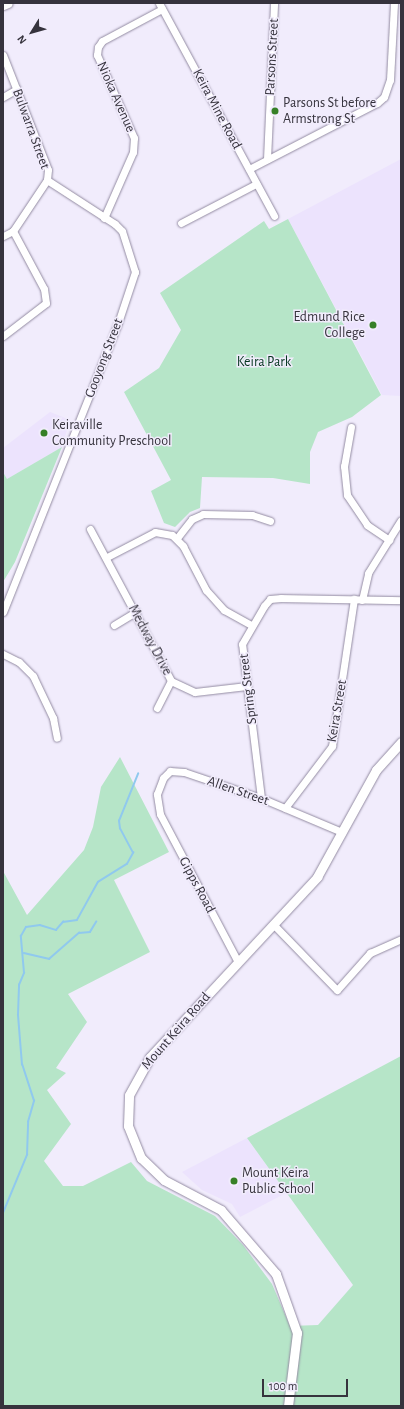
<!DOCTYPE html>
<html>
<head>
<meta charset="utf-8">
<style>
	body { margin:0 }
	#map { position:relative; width:404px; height:1409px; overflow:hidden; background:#f1ecfc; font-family:"Alegreya Sans",sans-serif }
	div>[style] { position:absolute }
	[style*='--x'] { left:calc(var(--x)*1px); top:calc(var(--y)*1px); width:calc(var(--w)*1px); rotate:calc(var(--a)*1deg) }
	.built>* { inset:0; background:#ece3fd }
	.green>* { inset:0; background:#b6e5c8 }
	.stream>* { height:1.5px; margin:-0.75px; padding:0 0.75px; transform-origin:0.75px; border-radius:0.75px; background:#90c9ee }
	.roads { filter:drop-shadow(0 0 1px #938ba2) drop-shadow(0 0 1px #938ba2) }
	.street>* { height:7px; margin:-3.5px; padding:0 3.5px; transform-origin:3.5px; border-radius:3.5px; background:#fff }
	.secondary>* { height:9px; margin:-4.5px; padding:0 4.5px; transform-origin:4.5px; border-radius:4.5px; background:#fff }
	.dots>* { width:11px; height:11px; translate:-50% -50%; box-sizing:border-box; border:2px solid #f1ecfc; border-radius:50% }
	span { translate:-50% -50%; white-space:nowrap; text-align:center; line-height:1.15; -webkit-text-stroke:3px #f1ecfc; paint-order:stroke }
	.street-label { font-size:14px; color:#36333d }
	.poi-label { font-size:14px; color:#36333d }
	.left { translate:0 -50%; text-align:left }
	.right { translate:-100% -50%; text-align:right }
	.park-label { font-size:14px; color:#05361f }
	.frame { position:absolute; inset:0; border:4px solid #36333d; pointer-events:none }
	.north { position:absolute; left:12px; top:12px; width:40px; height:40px; -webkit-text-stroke:3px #f1ecfc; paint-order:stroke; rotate:233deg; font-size:11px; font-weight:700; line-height:16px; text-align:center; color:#36333d }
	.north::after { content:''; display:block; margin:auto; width:14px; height:18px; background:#36333d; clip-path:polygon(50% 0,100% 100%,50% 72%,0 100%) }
	.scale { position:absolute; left:262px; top:1379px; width:86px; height:18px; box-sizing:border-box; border:2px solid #36333d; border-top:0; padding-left:5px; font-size:12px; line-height:14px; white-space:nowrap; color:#36333d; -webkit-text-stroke:3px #f1ecfc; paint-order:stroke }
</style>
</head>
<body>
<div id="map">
	<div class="built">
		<i style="clip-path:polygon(401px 159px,401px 396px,382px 395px,288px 219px)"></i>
		<i style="clip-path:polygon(50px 412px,70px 420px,62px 447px,7px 479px,3px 472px,3px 448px)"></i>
		<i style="clip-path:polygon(247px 1138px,286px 1193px,240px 1217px,232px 1204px,202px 1190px,182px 1172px)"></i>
	</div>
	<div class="green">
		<i style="clip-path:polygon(288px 219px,381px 395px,352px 417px,318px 432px,310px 452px,310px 484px,273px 478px,202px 477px,200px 508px,190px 512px,175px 527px,164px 523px,151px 491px,171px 480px,124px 392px,159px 368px,181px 330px,160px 293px,264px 221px,269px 229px)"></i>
		<i style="clip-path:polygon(62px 447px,15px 562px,3px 582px,3px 472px,7px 479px)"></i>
		<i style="clip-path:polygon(120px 757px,169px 852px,114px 880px,150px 952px,68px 994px,87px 1022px,56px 1068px,66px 1073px,47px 1090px,71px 1124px,44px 1161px,63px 1186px,83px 1186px,131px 1162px,147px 1181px,215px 1216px,243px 1245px,272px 1284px,290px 1326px,318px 1325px,353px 1285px,247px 1138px,401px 1056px,401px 1406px,3px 1406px,3px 871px,27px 915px,84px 850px,93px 827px,101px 787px)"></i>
	</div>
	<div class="stream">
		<i style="--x:24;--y:953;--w:26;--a:13"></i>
		<i style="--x:49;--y:959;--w:40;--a:-41"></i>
		<i style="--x:79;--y:933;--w:11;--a:-5"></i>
		<i style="--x:90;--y:932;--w:12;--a:-59"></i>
		<i style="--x:3;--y:1213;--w:63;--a:-67.5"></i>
		<i style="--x:27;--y:1155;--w:33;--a:-88"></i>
		<i style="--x:28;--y:1122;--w:22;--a:-74"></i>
		<i style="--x:34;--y:1101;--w:38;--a:-108"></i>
		<i style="--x:22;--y:1065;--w:50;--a:-94.6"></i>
		<i style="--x:18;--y:1015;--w:30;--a:-88"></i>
		<i style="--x:19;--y:985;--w:13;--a:-67"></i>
		<i style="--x:24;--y:973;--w:37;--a:-95"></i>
		<i style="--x:21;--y:936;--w:10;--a:-61"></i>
		<i style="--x:26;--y:927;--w:14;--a:-8"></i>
		<i style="--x:40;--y:925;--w:17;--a:17"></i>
		<i style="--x:56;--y:930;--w:11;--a:-49"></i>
		<i style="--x:63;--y:922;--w:14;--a:-8"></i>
		<i style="--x:77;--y:920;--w:43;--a:-61.1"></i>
		<i style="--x:98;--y:882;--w:34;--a:-32"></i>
		<i style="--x:127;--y:864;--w:13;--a:-61"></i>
		<i style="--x:133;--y:853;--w:27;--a:-118"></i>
		<i style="--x:120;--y:829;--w:8;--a:-97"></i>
		<i style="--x:119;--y:821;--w:51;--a:-68"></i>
	</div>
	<div class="roads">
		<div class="street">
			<i style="--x:159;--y:3;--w:242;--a:61.6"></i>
			<i style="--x:3;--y:55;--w:123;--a:68.6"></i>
			<i style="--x:48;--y:170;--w:10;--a:96"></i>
			<i style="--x:47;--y:180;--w:61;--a:123.7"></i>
			<i style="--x:13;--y:231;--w:11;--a:153"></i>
			<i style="--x:3;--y:97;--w:16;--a:-30"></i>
			<i style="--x:267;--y:159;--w:156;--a:-87.4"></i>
			<i style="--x:249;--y:169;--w:144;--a:-27.3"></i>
			<i style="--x:377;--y:103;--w:9;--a:-41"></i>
			<i style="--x:384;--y:97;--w:18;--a:-71"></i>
			<i style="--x:390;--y:80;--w:77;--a:-87"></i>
			<i style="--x:104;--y:218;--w:72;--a:-66.3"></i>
			<i style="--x:133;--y:152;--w:14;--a:-86"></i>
			<i style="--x:134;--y:138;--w:91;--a:-114"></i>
			<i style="--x:97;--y:55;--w:8;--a:-83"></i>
			<i style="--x:98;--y:47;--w:7;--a:-56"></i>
			<i style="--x:102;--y:41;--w:68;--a:-28.1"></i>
			<i style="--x:181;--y:223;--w:85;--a:-27.5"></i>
			<i style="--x:3;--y:336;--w:54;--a:-37.5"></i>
			<i style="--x:46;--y:303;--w:14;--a:-98"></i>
			<i style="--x:44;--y:289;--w:66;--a:-118.1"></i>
			<i style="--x:351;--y:427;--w:40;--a:100"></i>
			<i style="--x:344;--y:466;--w:29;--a:84"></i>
			<i style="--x:347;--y:495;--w:36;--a:56"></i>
			<i style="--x:367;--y:525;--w:27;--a:34"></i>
			<i style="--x:90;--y:529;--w:172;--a:61.9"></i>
			<i style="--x:171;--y:681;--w:26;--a:25"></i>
			<i style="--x:195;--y:692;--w:52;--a:-6.6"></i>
			<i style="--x:177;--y:538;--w:24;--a:-52"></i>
			<i style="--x:192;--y:519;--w:12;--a:-24"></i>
			<i style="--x:203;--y:514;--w:49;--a:1.2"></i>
			<i style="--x:252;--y:515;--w:19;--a:18"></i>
			<i style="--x:107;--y:557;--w:54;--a:-27.5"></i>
			<i style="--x:155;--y:532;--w:17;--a:10"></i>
			<i style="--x:172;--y:535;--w:16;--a:45"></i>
			<i style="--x:183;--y:546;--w:50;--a:62.4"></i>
			<i style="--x:206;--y:590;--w:27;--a:48"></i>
			<i style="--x:224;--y:610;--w:31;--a:29"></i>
			<i style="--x:362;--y:600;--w:28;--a:-77"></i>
			<i style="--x:368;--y:573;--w:62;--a:-58.1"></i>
			<i style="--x:3;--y:612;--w:308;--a:-68.3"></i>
			<i style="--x:117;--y:326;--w:57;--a:-71.6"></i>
			<i style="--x:135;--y:272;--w:43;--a:-107.6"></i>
			<i style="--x:122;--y:231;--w:10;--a:-135"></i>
			<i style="--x:115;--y:224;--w:81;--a:-147.1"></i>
			<i style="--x:114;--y:625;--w:26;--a:-31"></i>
			<i style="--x:3;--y:654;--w:18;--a:27"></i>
			<i style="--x:19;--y:662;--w:20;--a:45"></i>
			<i style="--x:33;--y:676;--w:47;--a:64.5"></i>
			<i style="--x:53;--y:718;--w:20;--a:79"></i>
			<i style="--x:157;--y:708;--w:30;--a:-63"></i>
			<i style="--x:261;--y:798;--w:155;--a:-97"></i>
			<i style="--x:242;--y:644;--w:44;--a:-59.9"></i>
			<i style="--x:264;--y:606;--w:9;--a:-49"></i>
			<i style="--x:270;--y:599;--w:11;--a:-5"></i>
			<i style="--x:281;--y:598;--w:120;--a:1"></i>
			<i style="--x:285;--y:808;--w:78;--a:-52.8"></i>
			<i style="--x:332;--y:746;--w:149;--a:-81.5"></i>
			<i style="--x:273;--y:924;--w:92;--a:45.9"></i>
			<i style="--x:337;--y:990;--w:50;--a:-48.3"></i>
			<i style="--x:370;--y:953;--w:34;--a:-24"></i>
			<i style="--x:238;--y:962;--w:167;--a:-117.8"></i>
			<i style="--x:160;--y:814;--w:20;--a:-99"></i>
			<i style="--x:157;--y:794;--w:17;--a:-69"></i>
			<i style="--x:163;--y:778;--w:10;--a:-45"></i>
			<i style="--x:170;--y:771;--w:14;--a:4"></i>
			<i style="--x:184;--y:772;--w:81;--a:18.7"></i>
			<i style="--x:261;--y:798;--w:88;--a:22.8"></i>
		</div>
		<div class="secondary">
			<i style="--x:3;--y:5;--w:5;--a:-22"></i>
			<i style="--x:288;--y:1406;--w:74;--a:-83"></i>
			<i style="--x:297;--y:1333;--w:63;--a:-109.6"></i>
			<i style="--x:276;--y:1274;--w:84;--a:-130.7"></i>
			<i style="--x:221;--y:1210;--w:64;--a:-152.2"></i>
			<i style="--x:164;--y:1180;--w:32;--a:-136"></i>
			<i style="--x:141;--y:1158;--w:35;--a:-112"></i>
			<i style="--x:128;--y:1126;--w:31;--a:-88"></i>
			<i style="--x:129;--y:1095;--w:43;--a:-61.1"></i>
			<i style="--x:150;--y:1057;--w:246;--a:-47.1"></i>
			<i style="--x:317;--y:877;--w:122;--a:-61.1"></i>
			<i style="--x:376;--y:770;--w:38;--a:-48"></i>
		</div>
	</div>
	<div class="dots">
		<i style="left:275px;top:111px;background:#368027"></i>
		<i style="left:373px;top:325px;background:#368027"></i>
		<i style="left:44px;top:433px;background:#368027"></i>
		<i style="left:234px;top:1181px;background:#368027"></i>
	</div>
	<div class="street-label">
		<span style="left:272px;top:57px;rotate:-87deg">Parsons Street</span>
		<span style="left:116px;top:97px;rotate:66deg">Nioka Avenue</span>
		<span style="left:217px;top:109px;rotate:62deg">Keira Mine Road</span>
		<span style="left:31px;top:129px;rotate:70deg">Bulwarra Street</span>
		<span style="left:104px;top:358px;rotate:-69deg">Gooyong Street</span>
		<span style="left:150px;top:640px;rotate:62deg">Medway Drive</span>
		<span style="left:248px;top:689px;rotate:-97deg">Spring Street</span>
		<span style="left:337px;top:711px;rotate:-80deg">Keira Street</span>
		<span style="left:238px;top:791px;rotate:19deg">Allen Street</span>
		<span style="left:197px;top:885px;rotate:62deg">Gipps Road</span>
		<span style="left:176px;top:1031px;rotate:-49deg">Mount Keira Road</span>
	</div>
	<div class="poi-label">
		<span class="left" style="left:283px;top:111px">Parsons St before<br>Armstrong St</span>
		<span class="right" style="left:365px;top:325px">Edmund Rice<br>College</span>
		<span class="left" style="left:52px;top:433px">Keiraville<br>Community Preschool</span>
		<span class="left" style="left:242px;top:1181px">Mount Keira<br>Public School</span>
	</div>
	<div class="park-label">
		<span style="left:264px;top:362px">Keira Park</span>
	</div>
	<div class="frame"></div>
	<div class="north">N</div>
	<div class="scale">100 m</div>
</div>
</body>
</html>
